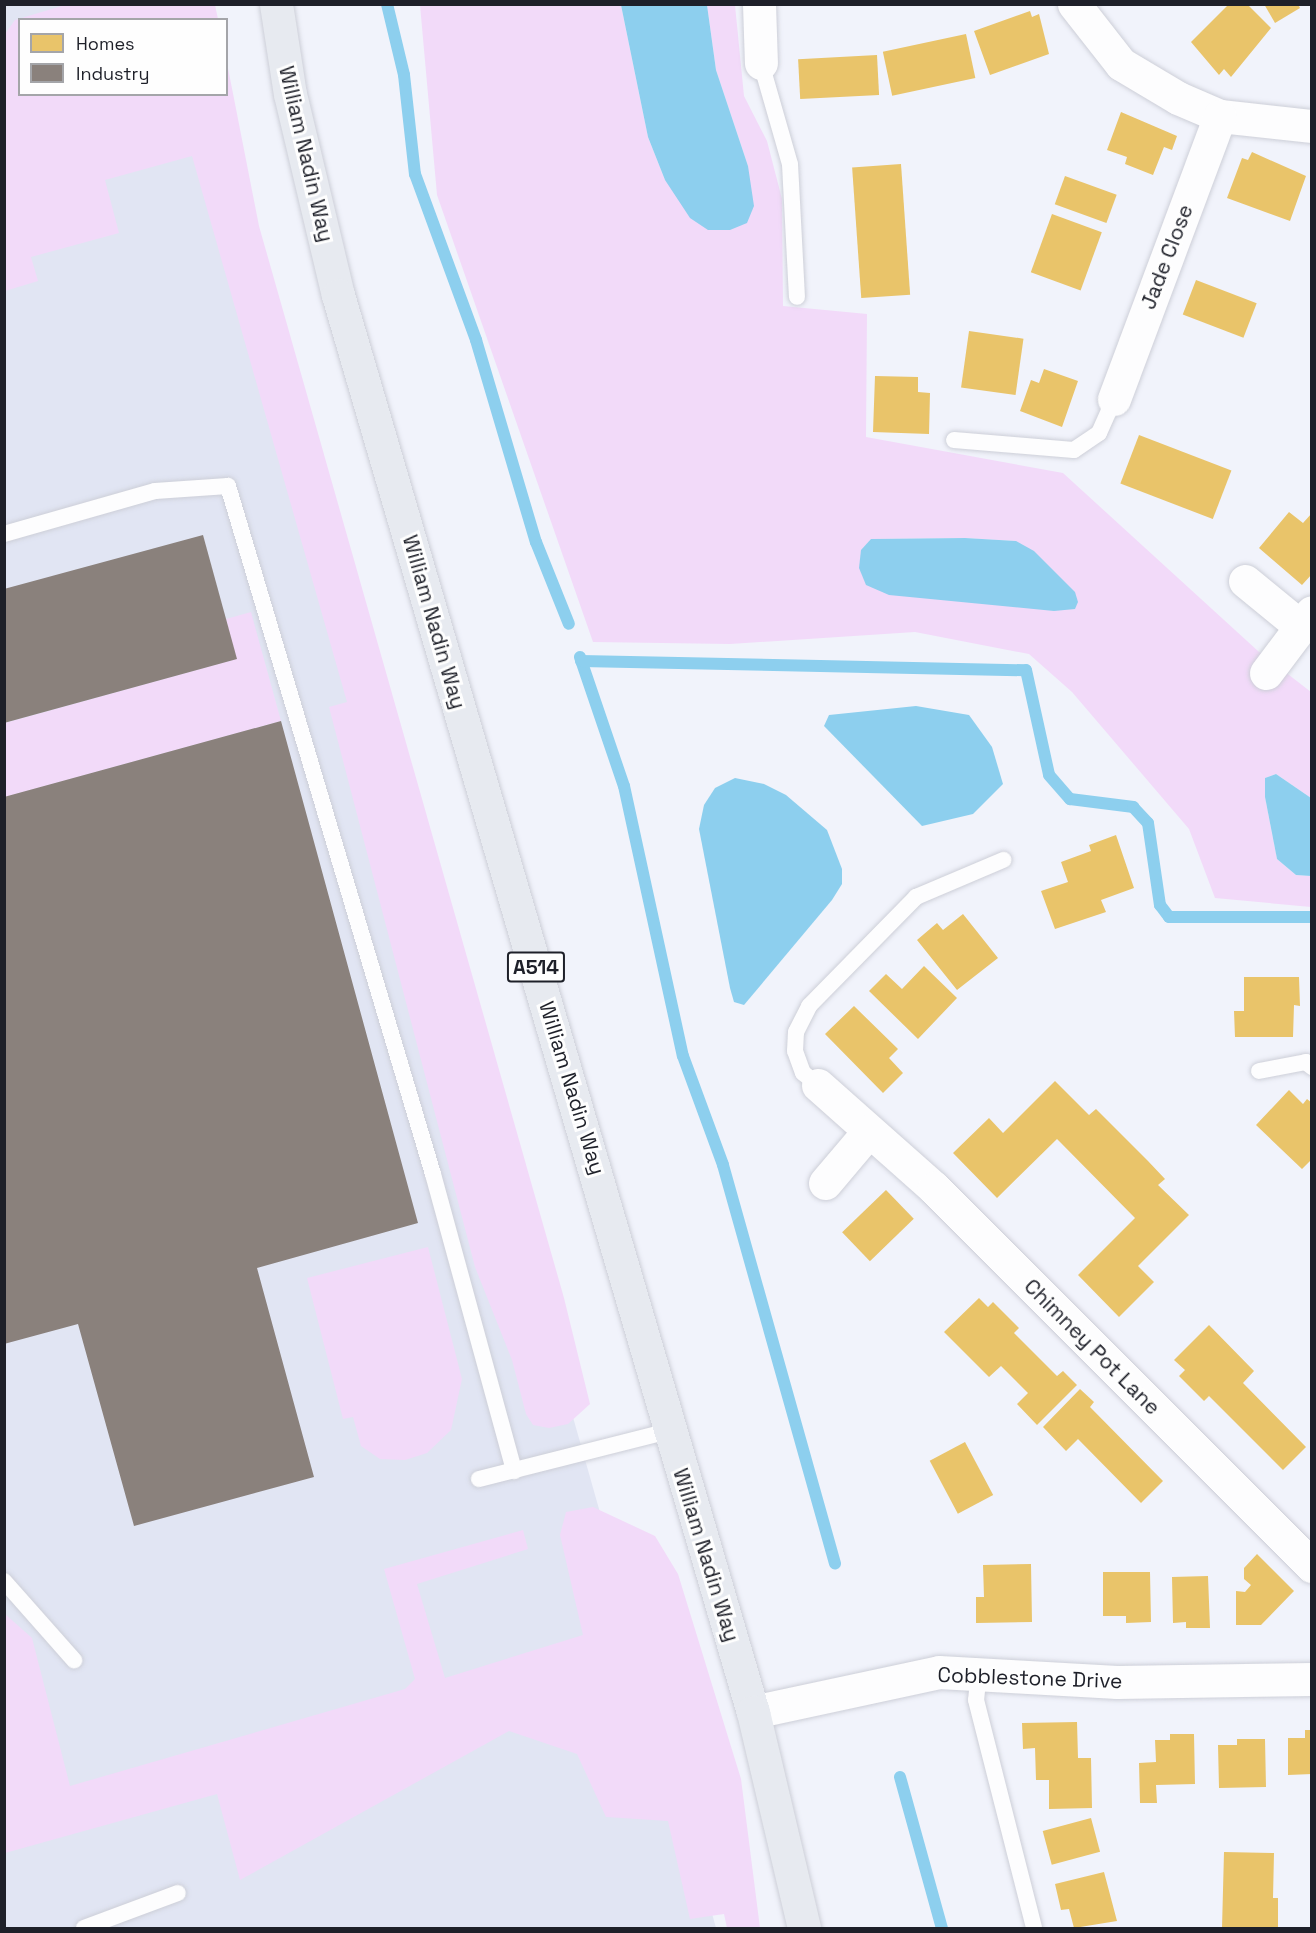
<!DOCTYPE html>
<html>
<head>
<meta charset="utf-8">
<style>
	body { margin:0 }
	#map { position:relative; width:1316px; height:1933px; overflow:hidden; background:#f1f3fb; font-family:"Space Grotesk",sans-serif }
	div>[style] { position:absolute }
	[style*='--x'] { left:calc(var(--x)*1px); top:calc(var(--y)*1px); width:calc(var(--w)*1px); rotate:calc(var(--a)*1deg) }
	.built>* { inset:0; background:#e1e5f3 }
	.green>* { inset:0; background:#f2daf9 }
	.water>* { inset:0; background:#8dcfee }
	.homes>* { inset:0; background:#e9c46a; transform-origin:0 0 }
	.industry>* { inset:0; background:#8a817c }
	.stream>* { height:12px; margin:-6px; padding:0 6px; transform-origin:6px; border-radius:6px; background:#8dcfee }
	.roads { filter:drop-shadow(0 0 2px #cdcfd8) drop-shadow(0 0 2px #cdcfd8) }
	.service>* { height:16px; margin:-8px; padding:0 8px; transform-origin:8px; border-radius:8px; background:#fdfdfe }
	.minor>* { height:33px; margin:-16.5px; padding:0 16.5px; transform-origin:16.5px; border-radius:16.5px; background:#fdfdfe }
	.primary>* { height:33px; margin:-16.5px; padding:0 16.5px; transform-origin:16.5px; border-radius:16.5px; background:#e7eaf0 }
	span { translate:-50% -50%; white-space:nowrap; text-align:center; line-height:1.15; -webkit-text-stroke:6px #fefefe; paint-order:stroke }
	.shield-label span { padding:2px 4px; background:#fefefe; border:2px solid; border-radius:4px; -webkit-text-stroke-width:0 }
	.shield-label { font-size:20px; color:#1e2029; font-weight:700 }
	.street-label { font-size:21px; color:#1e2029 }
	.frame { position:absolute; inset:0; border:6px solid #1e2029; pointer-events:none }
	.legend { position:absolute; left:18px; top:18px; width:210px; height:78px; box-sizing:border-box; background:#fefefe; border:2px solid #a4a5a9; margin:0; padding:8px 10px; list-style:none; font-size:18px; color:#1e2029 }
	.legend li { display:flex; align-items:center; gap:12px; height:30px }
	.legend b { width:30px; border:2px solid #a4a5a9 }
</style>
</head>
<body>
<div id="map">
	<div class="built">
		<i style="clip-path:polygon(5px 5px,110px 5px,20px 20px,20px 94px,5px 156px)"></i>
		<i style="clip-path:polygon(198px 95px,641px 1657px,716px 1928px,5px 1928px,5px 200px)"></i>
	</div>
	<div class="green">
		<i style="clip-path:polygon(65px 5px,215px 5px,218px 19px,20px 20px,20px 94px,226px 94px,227px 63px,259px 226px,564px 1298px,590px 1404px,568px 1424px,549px 1428px,533px 1425px,526px 1414px,512px 1360px,475px 1267px,329px 707px,347px 702px,192px 156px,105px 180px,119px 233px,31px 257px,38px 281px,5px 291px,5px 34px,15px 20px)"></i>
		<i style="clip-path:polygon(evenodd,420px 5px,621px 5px,648px 137px,665px 180px,748px 166px,716px 70px,707px 5px,735px 5px,744px 96px,767px 141px,782px 199px,783px 306px,867px 314px,866px 437px,1063px 473px,1258px 651px,1311px 692px,1311px 798px,1276px 774px,1265px 778px,1265px 797px,1277px 859px,1296px 875px,1311px 876px,1311px 907px,1215px 898px,1189px 829px,1072px 692px,1029px 654px,915px 632px,730px 644px,593px 642px,437px 195px,420px 5px,965px 538px,1016px 541px,861px 551px,871px 539px,965px 538px)"></i>
		<i style="clip-path:polygon(251px 612px,281px 721px,5px 797px,5px 723px,236px 659px,226px 619px)"></i>
		<i style="clip-path:polygon(428px 1247px,462px 1379px,451px 1430px,427px 1453px,405px 1460px,380px 1459px,361px 1446px,353px 1417px,343px 1419px,307px 1278px)"></i>
		<i style="clip-path:polygon(593px 1507px,655px 1536px,678px 1574px,741px 1779px,760px 1928px,727px 1928px,724px 1914px,690px 1919px,668px 1821px,606px 1817px,577px 1754px,509px 1731px,240px 1880px,217px 1794px,5px 1853px,5px 1614px,32px 1638px,70px 1786px,405px 1689px,415px 1679px,384px 1569px,523px 1530px,528px 1549px,417px 1584px,445px 1678px,583px 1635px,560px 1535px,566px 1512px)"></i>
	</div>
	<div class="water">
		<i style="clip-path:polygon(621px 5px,707px 5px,716px 70px,748px 166px,754px 206px,747px 223px,730px 230px,708px 230px,690px 218px,665px 180px,648px 137px)"></i>
		<i style="clip-path:polygon(965px 538px,1016px 541px,1034px 551px,1075px 592px,1078px 602px,1075px 609px,1054px 611px,889px 595px,866px 585px,859px 568px,861px 550px,871px 539px)"></i>
		<i style="clip-path:polygon(916px 706px,969px 715px,992px 747px,1003px 784px,973px 814px,922px 826px,824px 726px,829px 715px)"></i>
		<i style="clip-path:polygon(1276px 774px,1311px 798px,1311px 876px,1296px 875px,1277px 859px,1265px 797px,1265px 778px)"></i>
		<i style="clip-path:polygon(735px 778px,764px 784px,786px 795px,827px 830px,842px 869px,842px 884px,832px 900px,744px 1005px,734px 1002px,730px 988px,699px 829px,704px 805px,715px 788px)"></i>
	</div>
	<div class="homes">
		<i style="clip-path:polygon(1229px 4px,1247px 4px,1271px 28px,1231px 77px,1224px 69px,1219px 75px,1191px 42px)"></i>
		<i style="clip-path:polygon(1264px 4px,1298px 4px,1300px 8px,1275px 23px)"></i>
		<i style="clip-path:polygon(1030px 11px,1032px 17px,1039px 14px,1049px 54px,990px 75px,974px 31px)"></i>
		<i style="left:966px;top:34px;width:45px;height:85px;rotate:78deg"></i>
		<i style="left:877px;top:55px;width:40px;height:79px;rotate:87deg"></i>
		<i style="clip-path:polygon(1121px 112px,1177px 136px,1172px 150px,1164px 147px,1153px 175px,1125px 164px,1127px 157px,1107px 150px)"></i>
		<i style="clip-path:polygon(1252px 152px,1306px 176px,1290px 221px,1227px 198px,1242px 158px,1248px 160px)"></i>
		<i style="left:901px;top:164px;width:131px;height:49px;rotate:86deg"></i>
		<i style="left:1065px;top:176px;width:55px;height:30px;rotate:20deg"></i>
		<i style="left:1052px;top:214px;width:53px;height:62px;rotate:20deg"></i>
		<i style="left:1196px;top:280px;width:65px;height:37px;rotate:21deg"></i>
		<i style="left:969px;top:331px;width:55px;height:57px;rotate:8deg"></i>
		<i style="clip-path:polygon(1044px 369px,1078px 381px,1062px 427px,1020px 411px,1031px 380px,1039px 383px)"></i>
		<i style="clip-path:polygon(875px 376px,918px 377px,918px 392px,930px 393px,929px 434px,873px 432px)"></i>
		<i style="left:1139px;top:435px;width:99px;height:52px;rotate:21deg"></i>
		<i style="clip-path:polygon(1289px 512px,1303px 523px,1312px 513px,1312px 574px,1302px 585px,1259px 548px)"></i>
		<i style="clip-path:polygon(1116px 835px,1134px 888px,1101px 900px,1106px 912px,1055px 929px,1041px 891px,1068px 882px,1061px 862px,1091px 851px,1089px 845px)"></i>
		<i style="clip-path:polygon(963px 914px,998px 958px,957px 990px,917px 940px,937px 923px,943px 930px)"></i>
		<i style="clip-path:polygon(924px 966px,957px 998px,918px 1039px,869px 991px,886px 974px,902px 989px)"></i>
		<i style="clip-path:polygon(1244px 977px,1299px 977px,1300px 1006px,1294px 1005px,1293px 1037px,1235px 1037px,1234px 1011px,1244px 1011px)"></i>
		<i style="clip-path:polygon(854px 1006px,898px 1049px,889px 1058px,903px 1073px,883px 1093px,825px 1034px)"></i>
		<i style="clip-path:polygon(1055px 1081px,1089px 1115px,1096px 1109px,1148px 1161px,1165px 1179px,1158px 1185px,1189px 1215px,1138px 1266px,1154px 1282px,1119px 1317px,1078px 1275px,1135px 1218px,1061px 1143px,1057px 1139px,997px 1198px,953px 1153px,989px 1118px,1003px 1133px)"></i>
		<i style="clip-path:polygon(1289px 1090px,1303px 1104px,1307px 1099px,1312px 1103px,1312px 1159px,1302px 1169px,1256px 1125px)"></i>
		<i style="left:886px;top:1190px;width:40px;height:61px;rotate:46deg"></i>
		<i style="clip-path:polygon(979px 1298px,988px 1307px,993px 1302px,1019px 1328px,1014px 1333px,1057px 1376px,1063px 1371px,1077px 1385px,1037px 1425px,1017px 1404px,1028px 1393px,1001px 1366px,989px 1377px,944px 1332px)"></i>
		<i style="clip-path:polygon(1209px 1325px,1254px 1371px,1243px 1383px,1306px 1447px,1283px 1470px,1209px 1396px,1204px 1401px,1179px 1376px,1185px 1370px,1174px 1360px)"></i>
		<i style="clip-path:polygon(1080px 1389px,1094px 1402px,1090px 1407px,1163px 1481px,1141px 1503px,1078px 1439px,1066px 1451px,1043px 1427px)"></i>
		<i style="left:965px;top:1442px;width:60px;height:40px;rotate:62deg"></i>
		<i style="clip-path:polygon(1257px 1554px,1294px 1591px,1261px 1625px,1236px 1625px,1236px 1591px,1245px 1592px,1251px 1585px,1244px 1579px,1244px 1568px)"></i>
		<i style="clip-path:polygon(1031px 1564px,1032px 1622px,976px 1623px,976px 1597px,984px 1597px,983px 1565px)"></i>
		<i style="clip-path:polygon(1103px 1572px,1150px 1572px,1151px 1622px,1126px 1623px,1126px 1616px,1103px 1616px)"></i>
		<i style="clip-path:polygon(1208px 1576px,1210px 1628px,1186px 1628px,1186px 1622px,1173px 1623px,1172px 1577px)"></i>
		<i style="clip-path:polygon(1077px 1722px,1078px 1758px,1091px 1758px,1092px 1808px,1049px 1809px,1049px 1780px,1036px 1780px,1035px 1748px,1023px 1749px,1022px 1723px)"></i>
		<i style="clip-path:polygon(1305px 1730px,1312px 1730px,1312px 1774px,1288px 1775px,1288px 1738px,1305px 1738px)"></i>
		<i style="clip-path:polygon(1170px 1734px,1194px 1734px,1195px 1784px,1156px 1785px,1157px 1803px,1140px 1803px,1139px 1763px,1156px 1762px,1155px 1740px,1170px 1740px)"></i>
		<i style="clip-path:polygon(1237px 1739px,1265px 1739px,1266px 1787px,1219px 1788px,1218px 1745px,1237px 1745px)"></i>
		<i style="left:1091px;top:1818px;width:35px;height:50px;rotate:75deg"></i>
		<i style="clip-path:polygon(1224px 1852px,1274px 1853px,1273px 1898px,1278px 1898px,1278px 1928px,1222px 1928px)"></i>
		<i style="clip-path:polygon(1104px 1872px,1117px 1921px,1074px 1928px,1069px 1909px,1061px 1910px,1055px 1884px)"></i>
	</div>
	<div class="industry">
		<i style="clip-path:polygon(203px 535px,237px 659px,4px 723px,4px 589px)"></i>
		<i style="clip-path:polygon(281px 721px,418px 1223px,257px 1268px,314px 1477px,134px 1526px,78px 1324px,4px 1344px,4px 797px)"></i>
	</div>
	<div class="stream">
		<i style="--x:387;--y:4;--w:73;--a:76.5"></i>
		<i style="--x:404;--y:75;--w:100;--a:83.7"></i>
		<i style="--x:415;--y:174;--w:177;--a:69.8"></i>
		<i style="--x:476;--y:340;--w:211;--a:73.5"></i>
		<i style="--x:536;--y:542;--w:88;--a:68.1"></i>
		<i style="--x:580;--y:657;--w:136;--a:71.2"></i>
		<i style="--x:624;--y:786;--w:276;--a:77.7"></i>
		<i style="--x:683;--y:1056;--w:116;--a:69.8"></i>
		<i style="--x:723;--y:1165;--w:414;--a:74.3"></i>
		<i style="--x:581;--y:661;--w:445;--a:1.2"></i>
		<i style="--x:1026;--y:670;--w:107;--a:77.6"></i>
		<i style="--x:1049;--y:775;--w:32;--a:49"></i>
		<i style="--x:1070;--y:799;--w:64;--a:7.2"></i>
		<i style="--x:1133;--y:807;--w:22;--a:47"></i>
		<i style="--x:1148;--y:823;--w:83;--a:81.7"></i>
		<i style="--x:1160;--y:905;--w:15;--a:53"></i>
		<i style="--x:1169;--y:917;--w:143;--a:0"></i>
		<i style="--x:900;--y:1777;--w:157;--a:74.5"></i>
	</div>
	<div class="roads">
		<div class="service">
			<i style="--x:761;--y:63;--w:105;--a:74"></i>
			<i style="--x:790;--y:164;--w:133;--a:87"></i>
			<i style="--x:954;--y:440;--w:120;--a:4.8"></i>
			<i style="--x:1074;--y:450;--w:30;--a:-34"></i>
			<i style="--x:1099;--y:433;--w:37;--a:-66"></i>
			<i style="--x:4;--y:534;--w:157;--a:-15.9"></i>
			<i style="--x:155;--y:491;--w:73;--a:-3.9"></i>
			<i style="--x:228;--y:486;--w:718;--a:73.41"></i>
			<i style="--x:433;--y:1174;--w:308;--a:74.7"></i>
			<i style="--x:1259;--y:1071;--w:48;--a:-10.8"></i>
			<i style="--x:1306;--y:1062;--w:8;--a:40"></i>
			<i style="--x:818;--y:1085;--w:19;--a:-141"></i>
			<i style="--x:803;--y:1073;--w:23;--a:-110"></i>
			<i style="--x:795;--y:1051;--w:19;--a:-87"></i>
			<i style="--x:796;--y:1032;--w:29;--a:-63"></i>
			<i style="--x:809;--y:1006;--w:153;--a:-45.5"></i>
			<i style="--x:916;--y:897;--w:95;--a:-23"></i>
			<i style="--x:479;--y:1479;--w:196;--a:-14.2"></i>
			<i style="--x:4;--y:1581;--w:106;--a:48.5"></i>
			<i style="--x:979;--y:1672;--w:28;--a:96"></i>
			<i style="--x:976;--y:1700;--w:235;--a:75.7"></i>
			<i style="--x:84;--y:1928;--w:100;--a:-20.4"></i>
		</div>
		<div class="minor">
			<i style="--x:759;--y:4;--w:59;--a:88.1"></i>
			<i style="--x:1074;--y:4;--w:76;--a:51.9"></i>
			<i style="--x:1121;--y:64;--w:66;--a:30.8"></i>
			<i style="--x:1178;--y:98;--w:46;--a:23.2"></i>
			<i style="--x:1220;--y:116;--w:93;--a:6.2"></i>
			<i style="--x:1114;--y:399;--w:302;--a:-69.5"></i>
			<i style="--x:1245;--y:581;--w:71;--a:39.3"></i>
			<i style="--x:1266;--y:673;--w:76;--a:-53"></i>
			<i style="--x:818;--y:1085;--w:155;--a:41.6"></i>
			<i style="--x:934;--y:1188;--w:535;--a:45"></i>
			<i style="--x:825;--y:1183;--w:68;--a:-49.8"></i>
			<i style="--x:753;--y:1712;--w:190;--a:-12.1"></i>
			<i style="--x:939;--y:1672;--w:178;--a:3.2"></i>
			<i style="--x:1117;--y:1682;--w:195;--a:-0.9"></i>
		</div>
		<div class="primary">
			<i style="--x:276;--y:4;--w:91;--a:81.2"></i>
			<i style="--x:290;--y:94;--w:207;--a:76.6"></i>
			<i style="--x:338;--y:295;--w:1477;--a:73.68"></i>
			<i style="--x:753;--y:1712;--w:222;--a:76.7"></i>
		</div>
	</div>
	<div class="shield-label">
		<span style="left:536px;top:967px">A514</span>
	</div>
	<div class="street-label">
		<span style="left:306px;top:154px;rotate:77deg">William Nadin Way</span>
		<span style="left:1167px;top:257px;rotate:-69deg">Jade Close</span>
		<span style="left:434px;top:622px;rotate:74deg">William Nadin Way</span>
		<span style="left:572px;top:1088px;rotate:73deg">William Nadin Way</span>
		<span style="left:1092px;top:1347px;rotate:45deg">Chimney Pot Lane</span>
		<span style="left:706px;top:1555px;rotate:73deg">William Nadin Way</span>
		<span style="left:1030px;top:1678px;rotate:2deg">Cobblestone Drive</span>
	</div>
	<div class="frame"></div>
	<ul class="legend">
	<li><b style="height:16px;background:#e9c46a"></b>Homes</li>
	<li><b style="height:16px;background:#8a817c"></b>Industry</li>
	</ul>
</div>
</body>
</html>
